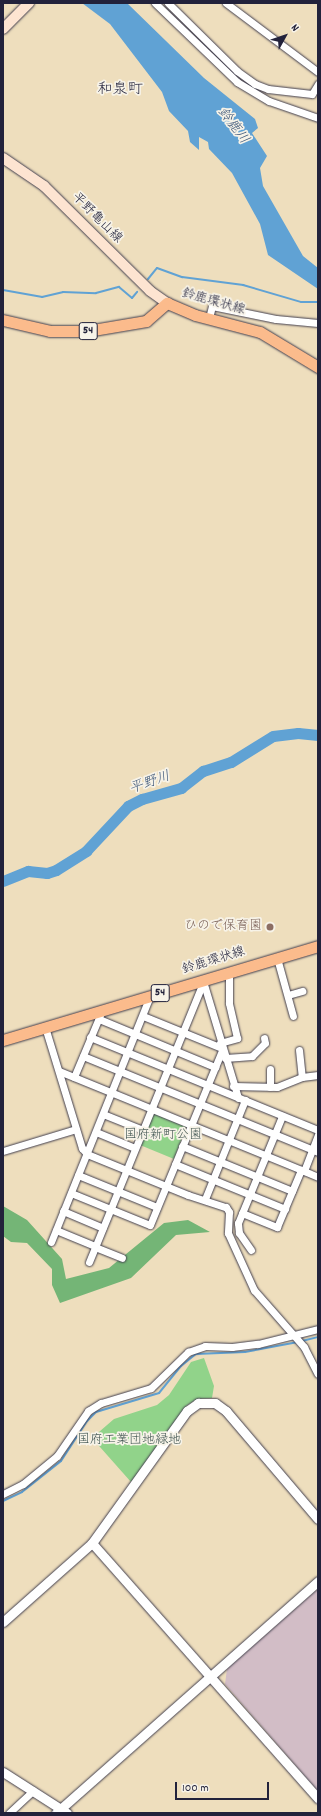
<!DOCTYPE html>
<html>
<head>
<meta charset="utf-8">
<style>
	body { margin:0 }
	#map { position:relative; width:321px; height:1816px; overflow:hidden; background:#eedebd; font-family:Dekko,"Klee One",sans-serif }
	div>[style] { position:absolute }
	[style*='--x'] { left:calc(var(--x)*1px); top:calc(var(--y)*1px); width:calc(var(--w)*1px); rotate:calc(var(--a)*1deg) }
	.industrial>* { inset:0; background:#d2bdc6 }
	.green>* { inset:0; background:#91d38a }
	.forest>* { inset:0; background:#74b576 }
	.water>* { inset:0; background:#60a2d4 }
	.stream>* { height:2px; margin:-1px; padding:0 1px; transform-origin:1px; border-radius:1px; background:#60a2d4 }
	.river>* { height:11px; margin:-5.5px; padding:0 5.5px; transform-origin:5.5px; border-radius:5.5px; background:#60a2d4 }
	.roads { filter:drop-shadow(0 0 1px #413e4e) drop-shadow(0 0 1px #413e4e) }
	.minor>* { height:7px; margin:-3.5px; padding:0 3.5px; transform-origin:3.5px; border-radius:3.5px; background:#fff }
	.tertiary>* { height:9px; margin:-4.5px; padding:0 4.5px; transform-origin:4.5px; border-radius:4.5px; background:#fff }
	.secondary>* { height:10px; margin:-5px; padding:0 5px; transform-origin:5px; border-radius:5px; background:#fde4d1 }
	.primary>* { height:11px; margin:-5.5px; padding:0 5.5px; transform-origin:5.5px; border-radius:5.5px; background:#fbbb8c }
	.dots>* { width:11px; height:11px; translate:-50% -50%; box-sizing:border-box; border:2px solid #f7f3e8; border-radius:50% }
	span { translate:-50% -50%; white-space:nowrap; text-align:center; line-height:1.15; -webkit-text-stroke:3.5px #f7f3e8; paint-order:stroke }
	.shield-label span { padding:1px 3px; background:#f7f3e8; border:1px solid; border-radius:3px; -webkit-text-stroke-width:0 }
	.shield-label { font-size:12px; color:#22223b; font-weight:700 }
	.street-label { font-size:13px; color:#22223b }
	.education-label { font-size:13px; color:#785e54 }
	.right { translate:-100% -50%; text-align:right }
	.park-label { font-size:13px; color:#435753 }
	.water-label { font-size:14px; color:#3b5578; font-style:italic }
	.quarter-label { font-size:15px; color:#22223b }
	.frame { position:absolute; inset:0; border:4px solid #22223b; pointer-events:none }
	.north { position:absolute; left:265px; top:16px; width:40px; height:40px; -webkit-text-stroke:3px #f7f3e8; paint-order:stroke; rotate:50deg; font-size:11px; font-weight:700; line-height:16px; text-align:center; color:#22223b }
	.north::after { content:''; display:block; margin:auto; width:14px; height:18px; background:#22223b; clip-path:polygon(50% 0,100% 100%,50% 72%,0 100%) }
	.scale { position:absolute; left:175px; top:1782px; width:94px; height:18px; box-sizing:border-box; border:2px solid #22223b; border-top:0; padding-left:5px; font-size:12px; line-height:14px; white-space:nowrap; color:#22223b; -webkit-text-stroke:3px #f7f3e8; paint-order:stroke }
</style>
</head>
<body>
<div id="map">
	<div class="industrial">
		<i style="clip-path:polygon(318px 1589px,318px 1791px,225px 1684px,227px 1669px)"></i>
	</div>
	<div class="green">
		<i style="clip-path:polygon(155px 1114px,186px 1127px,174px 1159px,140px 1145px,152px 1115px)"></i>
		<i style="clip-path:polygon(204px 1358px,214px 1386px,212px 1398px,197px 1399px,186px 1406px,131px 1482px,92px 1438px,114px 1419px,157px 1405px,169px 1395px,191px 1362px)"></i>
	</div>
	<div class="forest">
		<i style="clip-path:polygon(3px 1206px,27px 1220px,62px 1259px,66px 1279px,109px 1268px,164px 1223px,188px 1220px,210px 1232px,176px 1235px,131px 1278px,60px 1303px,52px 1285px,52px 1269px,27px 1243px,11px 1242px,3px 1236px)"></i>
	</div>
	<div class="water">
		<i style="clip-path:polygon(82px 3px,127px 3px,204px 78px,255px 119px,258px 128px,252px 133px,267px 156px,260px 168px,263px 186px,303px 256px,318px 268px,318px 289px,268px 255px,260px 224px,232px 173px,209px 149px,208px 142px,199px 137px,199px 150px,190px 142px,188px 131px,169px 111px,162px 92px,110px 24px)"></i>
	</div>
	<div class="stream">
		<i style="--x:148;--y:279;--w:14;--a:-51"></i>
		<i style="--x:157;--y:268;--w:27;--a:20"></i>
		<i style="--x:182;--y:277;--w:62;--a:7.5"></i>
		<i style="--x:243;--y:285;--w:60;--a:16.3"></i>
		<i style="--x:301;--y:302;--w:17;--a:0"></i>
		<i style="--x:3;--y:290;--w:40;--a:10"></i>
		<i style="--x:42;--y:297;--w:22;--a:-13"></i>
		<i style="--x:63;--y:292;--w:33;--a:2"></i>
		<i style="--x:96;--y:293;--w:24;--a:-15"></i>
		<i style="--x:119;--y:287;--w:17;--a:40"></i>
		<i style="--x:132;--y:298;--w:8;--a:-50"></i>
		<i style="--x:302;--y:1341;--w:16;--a:-14"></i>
		<i style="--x:3;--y:1501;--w:21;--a:-25"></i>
		<i style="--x:22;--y:1492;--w:50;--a:-38.5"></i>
		<i style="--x:61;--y:1461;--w:48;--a:-57"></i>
		<i style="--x:87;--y:1421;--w:13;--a:-45"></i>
		<i style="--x:96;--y:1412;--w:66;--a:-16.8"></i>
		<i style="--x:159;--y:1393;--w:35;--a:-51"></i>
		<i style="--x:181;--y:1366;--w:19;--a:-39"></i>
		<i style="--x:196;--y:1354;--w:49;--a:-2.3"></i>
		<i style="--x:245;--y:1352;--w:54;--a:-10.7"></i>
	</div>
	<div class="river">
		<i style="--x:3;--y:881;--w:27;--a:-22"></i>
		<i style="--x:28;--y:871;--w:19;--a:6"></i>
		<i style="--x:47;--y:873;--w:9;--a:-18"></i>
		<i style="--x:56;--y:870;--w:36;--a:-32"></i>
		<i style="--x:86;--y:851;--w:62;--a:-47"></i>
		<i style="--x:128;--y:806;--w:16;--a:-27"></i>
		<i style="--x:142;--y:799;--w:41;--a:-15.8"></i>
		<i style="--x:181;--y:788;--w:28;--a:-38"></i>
		<i style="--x:203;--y:771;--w:29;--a:-18"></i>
		<i style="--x:231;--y:762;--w:49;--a:-31.8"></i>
		<i style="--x:273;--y:736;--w:25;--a:-7"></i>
		<i style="--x:298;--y:733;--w:20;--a:6"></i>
	</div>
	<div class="roads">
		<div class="minor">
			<i style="--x:155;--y:3;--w:114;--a:43.9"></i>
			<i style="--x:237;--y:82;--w:37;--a:31"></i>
			<i style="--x:269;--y:101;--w:52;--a:19.1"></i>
			<i style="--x:168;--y:3;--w:97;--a:44.6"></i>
			<i style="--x:237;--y:71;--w:22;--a:36"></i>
			<i style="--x:255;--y:84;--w:14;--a:21"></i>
			<i style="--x:268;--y:89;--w:44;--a:6.5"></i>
			<i style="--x:312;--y:94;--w:12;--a:-59"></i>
			<i style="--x:226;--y:3;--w:115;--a:36.9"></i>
			<i style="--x:209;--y:318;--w:12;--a:-76"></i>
			<i style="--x:212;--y:306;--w:65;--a:11.5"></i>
			<i style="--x:276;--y:319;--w:42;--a:5.4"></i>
			<i style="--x:277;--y:958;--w:60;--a:74.6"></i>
			<i style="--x:203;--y:981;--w:122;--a:73.3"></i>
			<i style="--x:288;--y:995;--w:15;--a:-16"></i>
			<i style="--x:143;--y:1016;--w:85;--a:22.1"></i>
			<i style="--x:99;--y:1019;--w:126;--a:22.5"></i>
			<i style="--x:45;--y:1027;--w:127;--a:73"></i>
			<i style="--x:82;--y:1148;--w:8;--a:50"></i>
			<i style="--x:87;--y:1154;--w:109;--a:22.1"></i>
			<i style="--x:188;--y:1195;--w:40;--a:18"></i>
			<i style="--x:226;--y:1207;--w:6;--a:59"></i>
			<i style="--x:229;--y:1212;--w:21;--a:93"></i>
			<i style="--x:228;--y:1233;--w:63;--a:65.5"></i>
			<i style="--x:254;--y:1290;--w:76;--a:48.7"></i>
			<i style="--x:304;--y:1347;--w:30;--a:63"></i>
			<i style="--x:90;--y:1037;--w:246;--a:22.2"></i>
			<i style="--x:220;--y:1043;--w:18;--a:-16"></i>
			<i style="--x:237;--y:1038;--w:36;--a:-103"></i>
			<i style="--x:229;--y:1003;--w:31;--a:-90"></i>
			<i style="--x:299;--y:1050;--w:27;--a:84"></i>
			<i style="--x:83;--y:1056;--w:254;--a:22.2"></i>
			<i style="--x:225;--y:1058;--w:27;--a:-4"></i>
			<i style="--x:252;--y:1056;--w:18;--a:-45"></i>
			<i style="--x:265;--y:1043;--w:5;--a:-101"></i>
			<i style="--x:59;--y:1071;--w:265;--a:22.2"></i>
			<i style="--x:304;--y:1171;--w:40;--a:-69"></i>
			<i style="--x:74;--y:1077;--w:67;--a:-67.2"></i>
			<i style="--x:233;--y:1086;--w:44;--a:1.3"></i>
			<i style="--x:277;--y:1087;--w:27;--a:-22"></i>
			<i style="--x:302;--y:1077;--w:16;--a:-7"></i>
			<i style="--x:270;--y:1087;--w:18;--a:-90"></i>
			<i style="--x:103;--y:1114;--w:43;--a:21.8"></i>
			<i style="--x:96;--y:1132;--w:42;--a:22.3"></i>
			<i style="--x:182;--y:1146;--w:119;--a:22.2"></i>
			<i style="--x:3;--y:1151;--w:76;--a:-16.8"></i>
			<i style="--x:175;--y:1164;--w:119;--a:22.2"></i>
			<i style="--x:304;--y:1171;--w:15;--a:23"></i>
			<i style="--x:78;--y:1175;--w:85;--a:22.1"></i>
			<i style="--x:71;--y:1193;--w:85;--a:22.1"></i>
			<i style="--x:150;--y:1225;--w:189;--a:-67.6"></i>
			<i style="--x:205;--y:1199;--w:107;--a:-68"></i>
			<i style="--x:63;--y:1211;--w:43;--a:23"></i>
			<i style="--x:242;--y:1213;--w:38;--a:22"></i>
			<i style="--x:277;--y:1227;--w:62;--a:-67.2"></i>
			<i style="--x:56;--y:1230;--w:42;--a:22.3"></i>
			<i style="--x:51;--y:1242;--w:265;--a:-68.1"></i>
			<i style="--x:95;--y:1247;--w:29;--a:22"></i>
			<i style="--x:251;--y:1250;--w:21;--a:-125"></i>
			<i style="--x:239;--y:1233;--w:10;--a:-96"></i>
			<i style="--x:238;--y:1223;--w:116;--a:-67.6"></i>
			<i style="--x:89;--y:1262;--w:302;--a:-67.8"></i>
			<i style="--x:3;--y:1494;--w:22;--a:-27"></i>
			<i style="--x:23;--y:1484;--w:44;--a:-39.5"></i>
			<i style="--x:57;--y:1456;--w:55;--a:-55.4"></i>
			<i style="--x:88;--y:1411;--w:15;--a:-32"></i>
			<i style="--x:101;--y:1403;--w:52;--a:-16.7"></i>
			<i style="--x:151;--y:1388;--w:52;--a:-44.2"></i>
			<i style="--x:188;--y:1352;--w:18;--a:-19"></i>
			<i style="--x:205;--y:1346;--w:27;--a:2"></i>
			<i style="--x:232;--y:1347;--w:26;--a:-7"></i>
			<i style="--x:258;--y:1344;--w:62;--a:-14"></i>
			<i style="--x:9;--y:1813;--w:33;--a:-43"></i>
		</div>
		<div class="tertiary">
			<i style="--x:92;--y:1543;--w:341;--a:48.5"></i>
			<i style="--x:3;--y:1622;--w:119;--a:-41.6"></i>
			<i style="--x:92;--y:1543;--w:163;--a:-54.3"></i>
			<i style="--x:187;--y:1411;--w:14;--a:-36"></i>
			<i style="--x:198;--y:1403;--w:17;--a:0"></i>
			<i style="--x:215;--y:1403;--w:14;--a:36"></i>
			<i style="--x:226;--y:1411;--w:142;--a:49.6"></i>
			<i style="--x:3;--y:1772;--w:76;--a:32.6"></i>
			<i style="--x:56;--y:1813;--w:350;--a:-41.5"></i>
		</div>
		<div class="secondary">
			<i style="--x:3;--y:29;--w:37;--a:-45"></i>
			<i style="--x:3;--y:158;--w:50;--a:34.3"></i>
			<i style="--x:44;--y:186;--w:149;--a:44.7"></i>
			<i style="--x:150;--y:291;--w:21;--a:35"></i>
		</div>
		<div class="primary">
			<i style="--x:3;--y:320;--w:48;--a:13.2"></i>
			<i style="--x:50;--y:331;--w:37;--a:0"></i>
			<i style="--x:87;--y:331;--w:60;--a:-9.6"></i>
			<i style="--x:146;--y:321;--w:28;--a:-41"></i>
			<i style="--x:167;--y:303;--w:30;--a:23"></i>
			<i style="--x:195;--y:315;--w:67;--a:14.7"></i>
			<i style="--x:260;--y:332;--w:68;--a:31.1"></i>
			<i style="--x:3;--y:1040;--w:329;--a:-16.6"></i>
		</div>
	</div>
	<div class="dots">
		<i style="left:270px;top:927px;background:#8d6e63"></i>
	</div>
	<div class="shield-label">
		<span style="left:88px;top:331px">54</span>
		<span style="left:160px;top:993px">54</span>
	</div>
	<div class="street-label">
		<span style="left:96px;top:219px;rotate:45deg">平野亀山線</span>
		<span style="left:213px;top:303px;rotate:16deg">鈴鹿環状線</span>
		<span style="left:214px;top:962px;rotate:-17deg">鈴鹿環状線</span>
	</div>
	<div class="education-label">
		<span class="right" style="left:262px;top:927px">ひので保育園</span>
	</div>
	<div class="park-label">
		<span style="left:163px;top:1136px">国府新町公園</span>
		<span style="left:129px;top:1441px">国府工業団地緑地</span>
	</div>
	<div class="water-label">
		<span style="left:233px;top:126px;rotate:53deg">鈴鹿川</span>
		<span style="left:150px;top:783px;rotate:-19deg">平野川</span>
	</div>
	<div class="quarter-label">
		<span style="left:120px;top:91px">和泉町</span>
	</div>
	<div class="frame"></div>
	<div class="north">N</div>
	<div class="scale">100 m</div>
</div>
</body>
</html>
